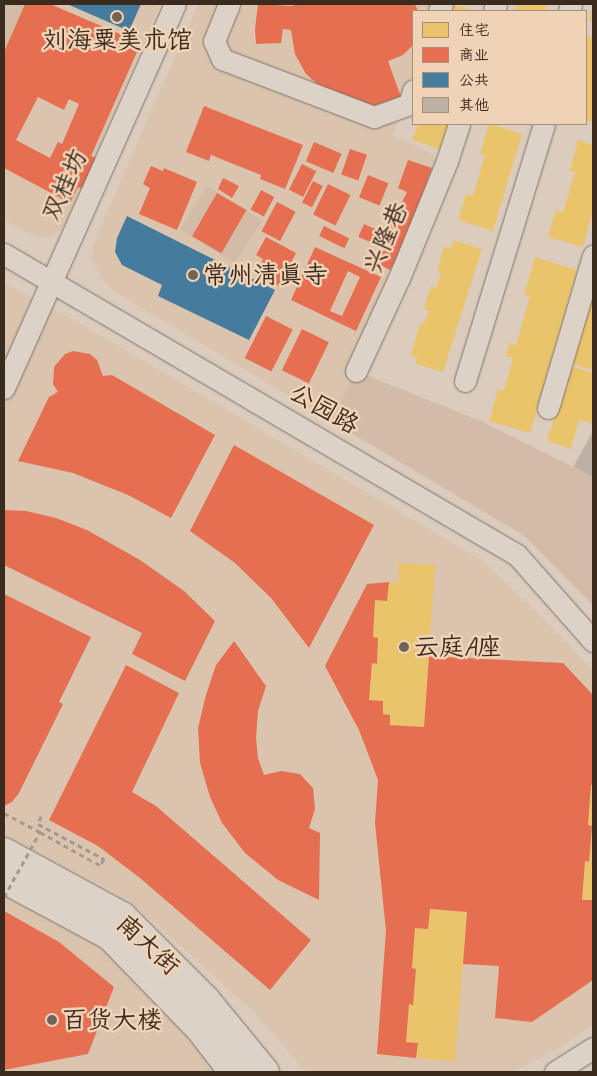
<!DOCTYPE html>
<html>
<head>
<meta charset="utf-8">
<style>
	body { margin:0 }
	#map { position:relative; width:597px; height:1076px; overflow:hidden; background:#dcccbd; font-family:Caveat,"LXGW WenKai TC",sans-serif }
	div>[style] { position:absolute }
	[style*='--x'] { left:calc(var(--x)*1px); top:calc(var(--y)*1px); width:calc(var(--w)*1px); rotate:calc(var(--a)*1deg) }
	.built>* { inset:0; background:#dac4ae }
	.green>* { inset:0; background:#d2bca7; transform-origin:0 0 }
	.homes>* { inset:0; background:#e9c46a }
	.shops>* { inset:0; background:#e76f51; transform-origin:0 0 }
	.public>* { inset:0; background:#457b9d }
	.building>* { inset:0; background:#bdb1a6 }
	.path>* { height:3px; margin-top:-1.5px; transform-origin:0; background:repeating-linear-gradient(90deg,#a39990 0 5px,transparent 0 9px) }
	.roads { filter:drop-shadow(0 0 1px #7e746a) drop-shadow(0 0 1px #7e746a) }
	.minor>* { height:21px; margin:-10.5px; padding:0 10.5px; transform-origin:10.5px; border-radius:10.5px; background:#ddd2c7 }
	.major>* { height:28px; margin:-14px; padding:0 14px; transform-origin:14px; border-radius:14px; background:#ddd2c7 }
	.path-bridge>* { height:3px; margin-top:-1.5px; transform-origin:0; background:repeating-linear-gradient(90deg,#a39990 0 5px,transparent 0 9px) }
	.dots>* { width:14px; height:14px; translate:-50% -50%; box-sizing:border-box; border:2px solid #f0d3b6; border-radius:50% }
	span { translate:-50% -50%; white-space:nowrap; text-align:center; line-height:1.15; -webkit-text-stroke:5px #f0d3b6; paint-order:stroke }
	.poi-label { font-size:25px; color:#3b2a1e }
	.left { translate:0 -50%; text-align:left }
	.street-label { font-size:25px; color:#3b2a1e }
	.frame { position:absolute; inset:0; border:5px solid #3b2a1e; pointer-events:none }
	.legend { position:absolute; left:412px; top:10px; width:175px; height:115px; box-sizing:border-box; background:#f0d3b6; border:1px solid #a88f79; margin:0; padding:6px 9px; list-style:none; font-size:15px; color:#3b2a1e }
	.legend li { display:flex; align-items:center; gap:10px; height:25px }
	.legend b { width:25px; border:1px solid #a88f79 }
</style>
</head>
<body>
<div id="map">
	<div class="built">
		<i style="clip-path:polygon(25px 4px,160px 4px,66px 224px,56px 234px,46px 238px,35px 236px,4px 220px,4px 52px)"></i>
		<i style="clip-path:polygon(evenodd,198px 4px,436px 4px,434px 11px,413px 11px,413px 74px,393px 135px,447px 161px,356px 371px,331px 421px,115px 292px,103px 280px,92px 260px,93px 244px,198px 4px,207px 186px,262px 220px,237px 263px,222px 253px,207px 186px)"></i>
		<i style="clip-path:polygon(4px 283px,83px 325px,483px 561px,543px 618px,593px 670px,593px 1024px,560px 1048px,513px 1072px,306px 1072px,254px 1012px,129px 900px,4px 834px,6px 820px,4px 818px)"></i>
		<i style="clip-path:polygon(4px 890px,103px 947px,210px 1060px,217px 1072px,4px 1072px)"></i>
	</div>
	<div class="green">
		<i style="clip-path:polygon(4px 4px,25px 4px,4px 52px)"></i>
		<i style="left:207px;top:186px;width:65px;height:51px;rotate:32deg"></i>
		<i style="clip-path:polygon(356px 371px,481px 421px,573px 467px,593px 430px,593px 605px,523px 535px,331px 421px)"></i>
	</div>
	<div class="homes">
		<i style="clip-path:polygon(517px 4px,547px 4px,545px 11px,514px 11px)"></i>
		<i style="clip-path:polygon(454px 5px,474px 11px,452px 11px)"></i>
		<i style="clip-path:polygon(593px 5px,593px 21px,589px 20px)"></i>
		<i style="clip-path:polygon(593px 30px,593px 122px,586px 120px,586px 36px,591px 37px)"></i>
		<i style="clip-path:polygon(418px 124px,452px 124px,443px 150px,412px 140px)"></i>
		<i style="clip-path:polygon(489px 124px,522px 134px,493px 231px,458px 220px,466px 194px,473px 196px,485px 155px,480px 154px)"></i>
		<i style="clip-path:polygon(578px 140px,593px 145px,593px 212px,583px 247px,548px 237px,556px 210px,563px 212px,575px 172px,570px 170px)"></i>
		<i style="clip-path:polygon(453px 240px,482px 249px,443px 372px,416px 364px,417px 357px,411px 355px,420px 323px,424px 324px,429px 311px,424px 309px,431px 286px,436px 288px,441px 272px,437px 271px,444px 247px,450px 249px)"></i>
		<i style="clip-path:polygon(535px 257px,577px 270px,530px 433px,489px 421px,498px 389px,504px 391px,513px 358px,506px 356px,509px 343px,516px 345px,530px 297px,524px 295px)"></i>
		<i style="clip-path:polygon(590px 295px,593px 296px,593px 370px,569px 363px)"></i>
		<i style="clip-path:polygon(570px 366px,593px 373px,593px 424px,579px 420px,571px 449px,547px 441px)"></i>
		<i style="clip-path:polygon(399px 563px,435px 565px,424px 727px,390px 725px,390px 715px,383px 714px,383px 701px,369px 700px,372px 663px,377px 664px,378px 638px,373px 637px,375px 600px,387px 601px,389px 582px,398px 583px)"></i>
		<i style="clip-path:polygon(591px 785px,593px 785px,593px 900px,582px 900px,585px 861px,589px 862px,592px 826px,588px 825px)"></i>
		<i style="clip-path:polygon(430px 909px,467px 912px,455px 1061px,416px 1058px,418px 1043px,406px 1042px,409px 1004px,413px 1005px,416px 969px,412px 968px,415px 928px,428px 929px)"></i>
	</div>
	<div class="shops">
		<i style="clip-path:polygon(evenodd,25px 4px,50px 4px,141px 43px,91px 156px,96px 158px,82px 189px,78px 187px,70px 203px,4px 168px,4px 52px,25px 4px,38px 97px,64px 110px,69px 99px,79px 104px,62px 144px,58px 142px,50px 158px,16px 140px,38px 97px)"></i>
		<i style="clip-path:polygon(258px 4px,293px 6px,294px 4px,415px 4px,418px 11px,413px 11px,413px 45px,403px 55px,388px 61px,401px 97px,376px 105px,364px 105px,324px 90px,306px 74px,295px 54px,291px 30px,283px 29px,281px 43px,256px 44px,255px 29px)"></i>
		<i style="clip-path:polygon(204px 106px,303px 145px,285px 189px,260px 179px,261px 175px,211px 155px,209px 161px,186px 152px)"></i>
		<i style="left:314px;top:142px;width:30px;height:21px;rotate:23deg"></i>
		<i style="left:350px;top:149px;width:18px;height:27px;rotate:19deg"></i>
		<i style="clip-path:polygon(408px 160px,432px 168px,403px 248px,390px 270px,373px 261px,407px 192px,398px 188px)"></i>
		<i style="left:302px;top:164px;width:16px;height:29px;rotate:27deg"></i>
		<i style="clip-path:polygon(151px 166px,163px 171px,164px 168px,197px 182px,177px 230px,139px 214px,150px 188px,143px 184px)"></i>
		<i style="left:368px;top:175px;width:22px;height:24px;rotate:22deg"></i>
		<i style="clip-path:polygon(223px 178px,239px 186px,232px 198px,218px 189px)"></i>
		<i style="left:313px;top:181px;width:11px;height:24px;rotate:27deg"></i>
		<i style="left:328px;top:184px;width:25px;height:34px;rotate:26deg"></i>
		<i style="left:261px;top:190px;width:15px;height:22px;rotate:28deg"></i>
		<i style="left:217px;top:193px;width:34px;height:50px;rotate:30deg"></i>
		<i style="left:277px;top:202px;width:21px;height:33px;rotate:28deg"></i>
		<i style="left:364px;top:224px;width:20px;height:14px;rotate:24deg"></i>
		<i style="left:324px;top:226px;width:28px;height:11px;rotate:26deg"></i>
		<i style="clip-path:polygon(266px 237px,296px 253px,279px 286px,256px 274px,263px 259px,256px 255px)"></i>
		<i style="clip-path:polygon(evenodd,315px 247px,381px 277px,356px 331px,291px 300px,315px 247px,348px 271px,360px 277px,342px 316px,330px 311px,348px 271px)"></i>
		<i style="left:266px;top:316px;width:30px;height:47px;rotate:27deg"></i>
		<i style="left:302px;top:329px;width:30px;height:46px;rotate:26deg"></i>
		<i style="clip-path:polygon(73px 351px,90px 354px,97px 360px,103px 376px,112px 375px,215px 435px,171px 518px,128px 495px,73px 473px,18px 461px,49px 397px,58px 392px,53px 384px,54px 367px,65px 354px)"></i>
		<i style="clip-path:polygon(234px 445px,374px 525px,309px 648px,271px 598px,235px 563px,190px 531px)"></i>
		<i style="clip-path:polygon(4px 510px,26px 511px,56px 518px,87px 530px,140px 560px,184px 591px,215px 621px,185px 681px,132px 654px,142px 633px,4px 565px)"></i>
		<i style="clip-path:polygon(389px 582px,387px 601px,375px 600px,373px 637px,378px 638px,377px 664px,372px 663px,369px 700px,383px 701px,383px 714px,390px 715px,390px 725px,424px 727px,429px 656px,563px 663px,593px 695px,593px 785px,591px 785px,588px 825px,592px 826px,589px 862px,585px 861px,582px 900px,593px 900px,593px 980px,532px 1022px,495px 1018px,499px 966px,463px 964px,467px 912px,430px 909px,428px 929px,415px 928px,412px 968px,416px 969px,413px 1005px,409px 1004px,406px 1042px,418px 1043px,416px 1058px,377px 1054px,386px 931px,375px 823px,378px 780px,359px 730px,325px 666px,367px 584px)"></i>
		<i style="clip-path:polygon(4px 594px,91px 637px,59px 702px,63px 704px,19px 793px,12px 802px,4px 806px)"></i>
		<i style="clip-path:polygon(234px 641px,266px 686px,258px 711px,256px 738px,258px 758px,264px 775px,281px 771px,300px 774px,313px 788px,315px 809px,309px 828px,320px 833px,319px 900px,278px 880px,245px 853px,222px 823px,210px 797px,200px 763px,198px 728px,206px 695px,216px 665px)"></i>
		<i style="clip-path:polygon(126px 665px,179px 693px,132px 792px,156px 806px,311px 940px,270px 990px,140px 878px,98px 846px,49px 820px)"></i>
		<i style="clip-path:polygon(4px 911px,59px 942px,114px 987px,88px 1054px,4px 1070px)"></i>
	</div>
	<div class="public">
		<i style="clip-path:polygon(67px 4px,141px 4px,129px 31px)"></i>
		<i style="clip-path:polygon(127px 216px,275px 290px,249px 340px,158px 296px,162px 285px,122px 265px,115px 252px,117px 238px)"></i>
	</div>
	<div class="building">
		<i style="clip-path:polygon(593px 433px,593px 477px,574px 466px)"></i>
	</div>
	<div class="path">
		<i style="--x:4;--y:813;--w:41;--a:27.8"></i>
		<i style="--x:41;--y:816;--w:9;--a:111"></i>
		<i style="--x:38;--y:824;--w:75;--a:27.9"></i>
		<i style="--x:104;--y:859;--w:7;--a:124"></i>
		<i style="--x:100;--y:865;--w:11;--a:-153"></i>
	</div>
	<div class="roads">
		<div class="minor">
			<i style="--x:229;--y:4;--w:40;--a:112"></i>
			<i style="--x:214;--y:41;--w:20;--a:66"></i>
			<i style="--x:222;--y:59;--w:163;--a:20.9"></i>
			<i style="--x:374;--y:117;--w:37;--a:-20"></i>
			<i style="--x:409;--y:104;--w:14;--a:-73"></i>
			<i style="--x:439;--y:11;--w:8;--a:-67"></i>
			<i style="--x:494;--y:11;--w:7;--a:-74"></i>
			<i style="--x:569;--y:11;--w:7;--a:-74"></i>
			<i style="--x:4;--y:254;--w:595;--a:30.4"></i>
			<i style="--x:517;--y:555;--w:115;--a:48.5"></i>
			<i style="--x:356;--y:371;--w:102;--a:-65.2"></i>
			<i style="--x:399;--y:278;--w:126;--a:-67.7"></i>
			<i style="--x:447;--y:161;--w:39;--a:-72"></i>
			<i style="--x:465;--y:381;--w:269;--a:-72.9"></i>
			<i style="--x:4;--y:388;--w:420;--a:-66"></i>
			<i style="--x:548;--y:408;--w:159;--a:-73.5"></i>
			<i style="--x:555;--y:1072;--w:45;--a:-32.3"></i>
		</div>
		<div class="major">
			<i style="--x:4;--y:852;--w:134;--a:28.5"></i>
			<i style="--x:122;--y:916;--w:119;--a:45"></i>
			<i style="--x:206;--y:1000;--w:93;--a:50.7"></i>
			<i style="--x:4;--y:879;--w:120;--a:28.3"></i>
			<i style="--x:110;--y:936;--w:129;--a:45.9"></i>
			<i style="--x:200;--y:1029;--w:54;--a:52.5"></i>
		</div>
	</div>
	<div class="path-bridge">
		<i style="--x:4;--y:897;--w:74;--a:-61"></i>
		<i style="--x:40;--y:832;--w:57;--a:29.2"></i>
	</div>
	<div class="dots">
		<i style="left:117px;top:17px;background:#736356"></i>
		<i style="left:193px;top:275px;background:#736356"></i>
		<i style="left:404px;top:647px;background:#736356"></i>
		<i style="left:52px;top:1020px;background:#736356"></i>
	</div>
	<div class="poi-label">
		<span style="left:117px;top:40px">刘海粟美术馆</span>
		<span class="left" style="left:203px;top:275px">常州清真寺</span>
		<span class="left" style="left:414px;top:647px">云庭A座</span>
		<span class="left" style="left:62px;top:1020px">百货大楼</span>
	</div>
	<div class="street-label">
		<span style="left:65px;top:185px;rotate:-66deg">双桂坊</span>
		<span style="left:386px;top:238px;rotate:-67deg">兴隆巷</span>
		<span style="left:324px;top:409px;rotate:30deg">公园路</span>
		<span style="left:148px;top:945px;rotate:43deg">南大街</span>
	</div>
	<div class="frame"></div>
	<ul class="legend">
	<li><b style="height:14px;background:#e9c46a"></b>住宅</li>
	<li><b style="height:14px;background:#e76f51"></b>商业</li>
	<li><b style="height:14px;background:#457b9d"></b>公共</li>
	<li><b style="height:14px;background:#bdb1a6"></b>其他</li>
	</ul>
</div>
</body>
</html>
